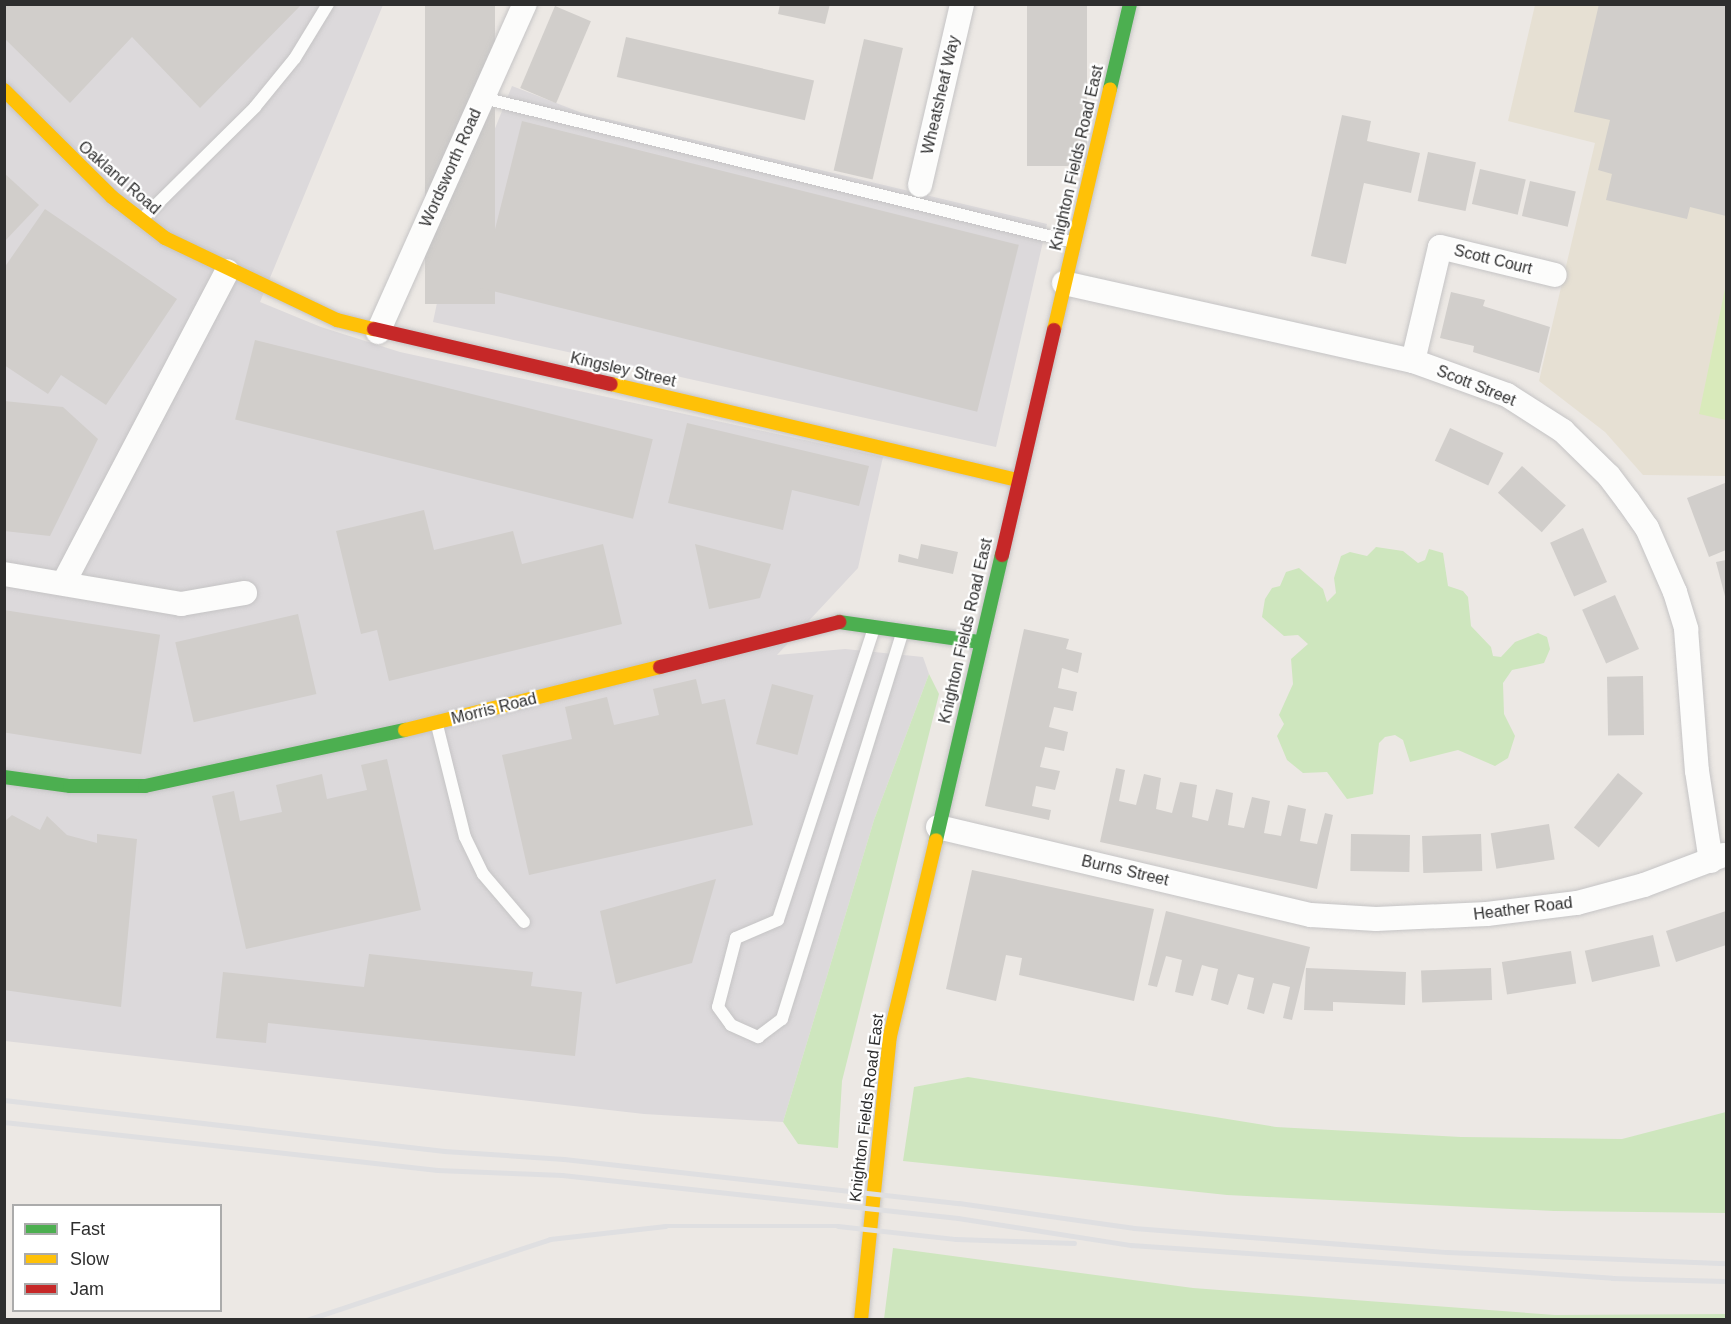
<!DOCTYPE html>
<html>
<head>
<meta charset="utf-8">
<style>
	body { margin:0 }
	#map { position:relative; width:1731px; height:1324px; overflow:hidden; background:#ece8e4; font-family:Arial,sans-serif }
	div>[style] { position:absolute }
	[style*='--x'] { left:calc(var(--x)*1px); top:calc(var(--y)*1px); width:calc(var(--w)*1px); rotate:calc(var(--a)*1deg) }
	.industrial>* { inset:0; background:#dcd9db }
	.education>* { inset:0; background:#e6e0d3 }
	.green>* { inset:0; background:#cee6be }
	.pitch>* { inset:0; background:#d9eabb }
	.building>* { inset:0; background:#d1cecb; transform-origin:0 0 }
	.roads { filter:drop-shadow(0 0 2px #c5c4c5) drop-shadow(0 0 2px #c5c4c5) }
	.lane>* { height:12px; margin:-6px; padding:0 6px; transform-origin:6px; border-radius:6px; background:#fcfcfb }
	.street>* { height:24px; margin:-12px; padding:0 12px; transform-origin:12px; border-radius:12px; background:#fcfcfb }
	.fast>* { height:14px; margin:-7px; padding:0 7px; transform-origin:7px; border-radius:7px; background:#4caf50 }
	.slow>* { height:14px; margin:-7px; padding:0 7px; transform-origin:7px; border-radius:7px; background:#ffc107 }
	.jam>* { height:14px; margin:-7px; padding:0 7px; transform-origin:7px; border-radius:7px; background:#c62828 }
	.rail>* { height:4.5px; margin:-2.25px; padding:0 2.25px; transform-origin:2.25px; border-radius:2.25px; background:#dfdfe1 }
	span { translate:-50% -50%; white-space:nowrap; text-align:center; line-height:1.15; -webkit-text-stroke:4.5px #fff; paint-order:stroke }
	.street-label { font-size:16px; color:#2e2e2e }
	.frame { position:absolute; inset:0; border:6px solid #2e2e2e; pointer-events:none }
	.legend { position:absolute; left:12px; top:1204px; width:210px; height:108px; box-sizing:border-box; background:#fff; border:2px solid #ababab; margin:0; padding:8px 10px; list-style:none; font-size:18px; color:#2e2e2e }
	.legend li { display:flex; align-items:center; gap:12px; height:30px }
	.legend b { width:30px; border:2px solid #ababab }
</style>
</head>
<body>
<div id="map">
	<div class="industrial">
		<i style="clip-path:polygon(5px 5px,383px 5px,260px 302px,321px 327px,400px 352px,883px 457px,858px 568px,777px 655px,845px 649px,923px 657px,929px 674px,874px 820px,783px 1122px,644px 1114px,5px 1041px)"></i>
		<i style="clip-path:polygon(512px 86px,582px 113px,1047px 224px,996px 447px,433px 322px,450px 241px)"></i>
	</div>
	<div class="education">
		<i style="clip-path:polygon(1535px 5px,1726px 5px,1726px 476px,1643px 475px,1605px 432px,1539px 381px,1595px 143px,1508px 121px)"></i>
	</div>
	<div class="green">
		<i style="clip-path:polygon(1376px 547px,1403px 551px,1418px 563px,1425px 560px,1429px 549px,1443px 553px,1448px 586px,1463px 591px,1468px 597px,1471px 626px,1491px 647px,1493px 656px,1501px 657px,1515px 642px,1538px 633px,1547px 637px,1550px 649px,1544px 663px,1512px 670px,1503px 683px,1504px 714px,1515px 736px,1508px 758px,1495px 766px,1458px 750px,1410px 762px,1403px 740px,1395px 735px,1385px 737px,1379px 743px,1373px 794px,1347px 799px,1327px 772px,1303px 773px,1287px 760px,1277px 736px,1284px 724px,1279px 715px,1293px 684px,1291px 659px,1308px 644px,1298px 635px,1284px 636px,1262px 617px,1265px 599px,1272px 588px,1280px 586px,1286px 572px,1299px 568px,1323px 589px,1327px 602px,1336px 593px,1334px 578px,1341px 556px,1350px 552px,1367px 556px)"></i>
		<i style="clip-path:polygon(929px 674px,939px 694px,842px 1081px,838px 1148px,798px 1144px,783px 1122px,874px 820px)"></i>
		<i style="clip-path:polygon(968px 1077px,1276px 1127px,1461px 1137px,1622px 1139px,1726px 1112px,1726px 1213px,1554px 1211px,1227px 1195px,903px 1161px,914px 1087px)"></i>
		<i style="clip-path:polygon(893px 1248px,1193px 1288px,1555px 1315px,1726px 1314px,1726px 1319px,884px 1319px)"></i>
	</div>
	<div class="pitch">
		<i style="clip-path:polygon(1726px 284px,1726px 420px,1699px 414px)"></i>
	</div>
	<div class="building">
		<i style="clip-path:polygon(4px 4px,302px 4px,200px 108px,132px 37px,70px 103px,4px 38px)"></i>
		<i style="left:425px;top:4px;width:70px;height:300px"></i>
		<i style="clip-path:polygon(780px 4px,830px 4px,825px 24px,778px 14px)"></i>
		<i style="left:1027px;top:4px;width:60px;height:162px"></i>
		<i style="clip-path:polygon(1599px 4px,1726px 4px,1726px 216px,1690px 207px,1687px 219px,1606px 200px,1612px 174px,1598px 170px,1610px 120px,1574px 112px)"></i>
		<i style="left:555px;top:6px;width:39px;height:89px;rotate:23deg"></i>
		<i style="left:626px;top:37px;width:193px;height:41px;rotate:13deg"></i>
		<i style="left:864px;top:39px;width:40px;height:135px;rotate:13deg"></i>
		<i style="clip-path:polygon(1342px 115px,1371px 121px,1367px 141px,1420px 153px,1411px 193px,1364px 183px,1346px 264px,1311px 256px)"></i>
		<i style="left:522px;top:121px;width:512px;height:172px;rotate:14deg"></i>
		<i style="left:1428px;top:152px;width:49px;height:50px;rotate:12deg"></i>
		<i style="left:1480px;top:169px;width:47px;height:36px;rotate:13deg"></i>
		<i style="clip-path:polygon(4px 173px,39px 205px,4px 242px)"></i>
		<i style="left:1530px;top:181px;width:47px;height:36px;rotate:13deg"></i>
		<i style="clip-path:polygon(45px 209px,177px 299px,106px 405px,61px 375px,48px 394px,4px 365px,4px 268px)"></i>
		<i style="clip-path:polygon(1451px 292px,1485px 300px,1483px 306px,1550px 327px,1539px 373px,1473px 352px,1474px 346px,1440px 338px)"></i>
		<i style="left:255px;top:340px;width:410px;height:82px;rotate:14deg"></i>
		<i style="clip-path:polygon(4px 401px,63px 407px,98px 439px,50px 536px,4px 531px)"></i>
		<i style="clip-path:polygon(687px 423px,869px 466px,859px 506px,792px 490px,783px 530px,668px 503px)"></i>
		<i style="left:1450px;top:428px;width:59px;height:36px;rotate:25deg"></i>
		<i style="left:1522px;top:466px;width:59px;height:36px;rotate:42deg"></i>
		<i style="clip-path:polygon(1725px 483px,1726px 550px,1709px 557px,1687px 498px)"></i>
		<i style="clip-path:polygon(424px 510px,434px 550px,513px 531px,522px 564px,603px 544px,622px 624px,389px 681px,377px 630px,361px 634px,336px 531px)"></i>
		<i style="left:1583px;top:528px;width:59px;height:36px;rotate:66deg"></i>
		<i style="clip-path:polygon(695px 544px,771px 564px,760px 598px,709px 609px)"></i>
		<i style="clip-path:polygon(921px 544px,958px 552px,953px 574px,898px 562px,899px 554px,918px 559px)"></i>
		<i style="clip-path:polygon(1726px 560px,1726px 600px,1716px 562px)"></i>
		<i style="left:1615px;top:595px;width:59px;height:36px;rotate:66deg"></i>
		<i style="left:4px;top:610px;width:158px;height:121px;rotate:9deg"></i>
		<i style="left:298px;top:614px;width:82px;height:126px;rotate:77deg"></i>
		<i style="clip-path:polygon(1024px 629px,1069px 639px,1066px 649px,1082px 653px,1078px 673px,1062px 668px,1058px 688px,1077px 692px,1073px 711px,1054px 707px,1049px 727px,1068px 732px,1064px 751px,1045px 747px,1040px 767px,1060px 771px,1055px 790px,1036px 786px,1032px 806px,1051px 810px,1049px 820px,985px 806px)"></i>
		<i style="left:1643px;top:676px;width:59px;height:36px;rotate:89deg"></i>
		<i style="clip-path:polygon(696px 679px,702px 704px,725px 699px,753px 825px,529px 875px,502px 755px,572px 739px,565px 707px,607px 697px,614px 725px,659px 715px,653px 689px)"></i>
		<i style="left:772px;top:684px;width:43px;height:62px;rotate:15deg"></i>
		<i style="clip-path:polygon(387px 759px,421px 910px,246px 949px,212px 796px,234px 791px,240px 821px,282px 812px,276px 785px,322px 774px,327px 799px,367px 790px,361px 765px)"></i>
		<i style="clip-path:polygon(1116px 768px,1125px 770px,1119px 801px,1136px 805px,1144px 774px,1161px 778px,1156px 809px,1172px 813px,1180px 782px,1197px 785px,1192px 817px,1208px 821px,1216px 789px,1233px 793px,1228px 825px,1244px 828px,1252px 797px,1270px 801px,1264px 833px,1281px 836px,1288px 805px,1306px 809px,1300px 841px,1317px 844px,1325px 813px,1333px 815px,1317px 889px,1100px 842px)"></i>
		<i style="left:1618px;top:773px;width:32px;height:70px;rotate:39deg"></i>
		<i style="clip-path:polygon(12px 815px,40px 830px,47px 816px,67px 835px,97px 843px,97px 834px,137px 839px,121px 1007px,4px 990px,4px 822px)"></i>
		<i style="left:1549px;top:824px;width:36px;height:59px;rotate:81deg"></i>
		<i style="left:1351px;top:834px;width:59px;height:37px;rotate:1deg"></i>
		<i style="left:1481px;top:834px;width:37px;height:59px;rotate:88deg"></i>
		<i style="clip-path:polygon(972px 870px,1154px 909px,1134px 1001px,1019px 975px,1022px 958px,1006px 955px,996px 1001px,946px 989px)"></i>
		<i style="clip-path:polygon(716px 879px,692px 963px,616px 984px,600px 911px)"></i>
		<i style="clip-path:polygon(1166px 911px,1310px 947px,1292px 1020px,1283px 1018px,1290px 987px,1282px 985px,1273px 983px,1264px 1014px,1247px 1009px,1254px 978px,1245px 976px,1238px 974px,1228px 1005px,1211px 1000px,1218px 969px,1209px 967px,1202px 965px,1193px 996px,1175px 992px,1182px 960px,1166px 956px,1157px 987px,1148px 985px)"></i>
		<i style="clip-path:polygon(1726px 911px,1726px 945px,1676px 962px,1666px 931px)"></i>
		<i style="left:1653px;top:935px;width:32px;height:70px;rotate:77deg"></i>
		<i style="left:1571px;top:951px;width:33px;height:70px;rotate:81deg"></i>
		<i style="clip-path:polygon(369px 954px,533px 972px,531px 986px,582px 992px,575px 1056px,268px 1023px,266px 1043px,216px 1038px,223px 972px,364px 987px)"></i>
		<i style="clip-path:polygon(1306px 968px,1406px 972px,1405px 1005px,1333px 1002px,1333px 1011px,1304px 1010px)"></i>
		<i style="left:1491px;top:968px;width:32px;height:70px;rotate:88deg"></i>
	</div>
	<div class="roads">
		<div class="lane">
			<i style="--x:483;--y:98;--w:607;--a:13.72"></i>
			<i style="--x:142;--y:219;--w:159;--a:-44.7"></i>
			<i style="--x:255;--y:107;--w:63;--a:-50.8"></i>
			<i style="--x:295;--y:58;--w:63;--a:-58.6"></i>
			<i style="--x:874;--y:628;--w:307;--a:108.2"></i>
			<i style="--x:778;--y:920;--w:46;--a:156.8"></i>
			<i style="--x:736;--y:938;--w:71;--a:104.6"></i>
			<i style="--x:718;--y:1007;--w:22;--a:54"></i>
			<i style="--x:731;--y:1025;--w:30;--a:24"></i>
			<i style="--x:758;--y:1037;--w:30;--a:-37"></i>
			<i style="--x:782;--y:1019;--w:404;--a:-72.7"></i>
			<i style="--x:437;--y:725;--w:115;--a:76"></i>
			<i style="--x:465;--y:837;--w:41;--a:64.1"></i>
			<i style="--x:483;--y:874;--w:63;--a:49.5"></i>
		</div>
		<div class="street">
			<i style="--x:920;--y:185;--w:186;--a:-76.9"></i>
			<i style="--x:1064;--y:283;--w:358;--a:12.6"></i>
			<i style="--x:1413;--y:361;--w:100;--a:19.9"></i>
			<i style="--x:1507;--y:395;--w:67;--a:32.7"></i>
			<i style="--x:1563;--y:431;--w:64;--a:44.4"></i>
			<i style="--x:1609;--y:476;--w:31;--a:53"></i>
			<i style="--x:1628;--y:501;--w:33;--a:55"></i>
			<i style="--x:1647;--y:528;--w:70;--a:66.4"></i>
			<i style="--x:1675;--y:592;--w:39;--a:73"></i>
			<i style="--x:1686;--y:629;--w:142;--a:85.6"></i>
			<i style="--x:1697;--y:771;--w:91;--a:81.2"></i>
			<i style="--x:378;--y:332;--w:359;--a:-65.9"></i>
			<i style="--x:1413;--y:361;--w:117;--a:-76.7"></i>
			<i style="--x:1440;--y:247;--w:118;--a:13.7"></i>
			<i style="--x:4;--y:574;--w:180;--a:9.6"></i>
			<i style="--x:181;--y:604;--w:65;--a:-9.8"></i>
			<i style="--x:64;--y:582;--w:351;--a:-62.3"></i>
			<i style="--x:938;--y:827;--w:383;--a:13.3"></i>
			<i style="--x:1311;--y:915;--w:65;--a:3.5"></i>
			<i style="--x:1376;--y:919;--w:111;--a:-2.6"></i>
			<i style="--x:1487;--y:914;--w:91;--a:-7"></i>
			<i style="--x:1577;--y:903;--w:69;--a:-15"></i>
			<i style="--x:1644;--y:885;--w:85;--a:-20.6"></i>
		</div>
		<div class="fast">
			<i style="--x:1110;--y:89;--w:87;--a:-76.8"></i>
			<i style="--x:839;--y:622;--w:141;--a:8.1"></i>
			<i style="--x:4;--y:777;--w:67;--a:7.8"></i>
			<i style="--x:70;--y:786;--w:75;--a:0"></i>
			<i style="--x:145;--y:786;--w:266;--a:-12.2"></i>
			<i style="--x:936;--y:840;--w:293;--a:-77"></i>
		</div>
		<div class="slow">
			<i style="--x:4;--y:90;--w:152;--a:44.7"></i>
			<i style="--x:112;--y:197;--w:67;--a:37.7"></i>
			<i style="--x:165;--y:238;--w:191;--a:25.5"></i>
			<i style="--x:337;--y:320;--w:38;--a:14"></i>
			<i style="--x:1054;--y:330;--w:247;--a:-76.9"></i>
			<i style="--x:611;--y:384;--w:417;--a:13.3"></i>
			<i style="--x:405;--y:730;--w:263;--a:-13.9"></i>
			<i style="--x:861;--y:1320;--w:285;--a:-84.2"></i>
			<i style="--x:890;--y:1036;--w:201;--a:-76.8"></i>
		</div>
		<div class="jam">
			<i style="--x:374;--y:329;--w:243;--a:13.1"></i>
			<i style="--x:1002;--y:555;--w:231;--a:-77"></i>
			<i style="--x:660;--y:667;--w:185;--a:-14.1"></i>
		</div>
	</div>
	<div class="rail">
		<i style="--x:4;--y:1100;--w:443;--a:6.6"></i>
		<i style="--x:444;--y:1151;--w:120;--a:3.8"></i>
		<i style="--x:564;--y:1159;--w:397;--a:6.4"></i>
		<i style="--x:959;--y:1203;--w:177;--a:8.1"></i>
		<i style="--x:1134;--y:1228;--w:314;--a:4.4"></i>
		<i style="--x:1447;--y:1252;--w:279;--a:2.3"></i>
		<i style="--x:4;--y:1122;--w:436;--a:6.3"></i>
		<i style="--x:437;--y:1170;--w:125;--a:2.3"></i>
		<i style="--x:562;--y:1175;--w:398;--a:6.2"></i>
		<i style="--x:958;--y:1218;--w:175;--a:8.9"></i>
		<i style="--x:1131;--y:1245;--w:482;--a:3.9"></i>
		<i style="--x:1612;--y:1278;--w:114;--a:1.5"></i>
		<i style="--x:307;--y:1320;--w:256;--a:-18.4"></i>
		<i style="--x:550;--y:1239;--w:116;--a:-6.4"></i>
		<i style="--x:665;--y:1226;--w:173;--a:0"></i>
		<i style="--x:838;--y:1226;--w:119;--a:6.3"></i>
		<i style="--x:956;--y:1239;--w:118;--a:1.9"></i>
	</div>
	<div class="street-label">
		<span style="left:941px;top:95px;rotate:-77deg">Wheatsheaf Way</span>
		<span style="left:1077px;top:158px;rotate:-77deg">Knighton Fields Road East</span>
		<span style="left:451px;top:168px;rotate:-66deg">Wordsworth Road</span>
		<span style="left:119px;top:178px;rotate:41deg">Oakland Road</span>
		<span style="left:1493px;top:260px;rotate:14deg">Scott Court</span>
		<span style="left:623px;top:370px;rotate:13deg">Kingsley Street</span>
		<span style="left:1476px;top:386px;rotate:22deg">Scott Street</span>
		<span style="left:966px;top:631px;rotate:-77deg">Knighton Fields Road East</span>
		<span style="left:494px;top:709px;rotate:-14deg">Morris Road</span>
		<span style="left:1125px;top:871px;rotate:13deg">Burns Street</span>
		<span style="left:1523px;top:909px;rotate:-7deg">Heather Road</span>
		<span style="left:867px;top:1108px;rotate:-83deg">Knighton Fields Road East</span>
	</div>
	<div class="frame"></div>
	<ul class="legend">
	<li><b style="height:8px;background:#4caf50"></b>Fast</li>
	<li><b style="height:8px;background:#ffc107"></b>Slow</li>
	<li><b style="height:8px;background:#c62828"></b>Jam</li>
	</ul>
</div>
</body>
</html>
